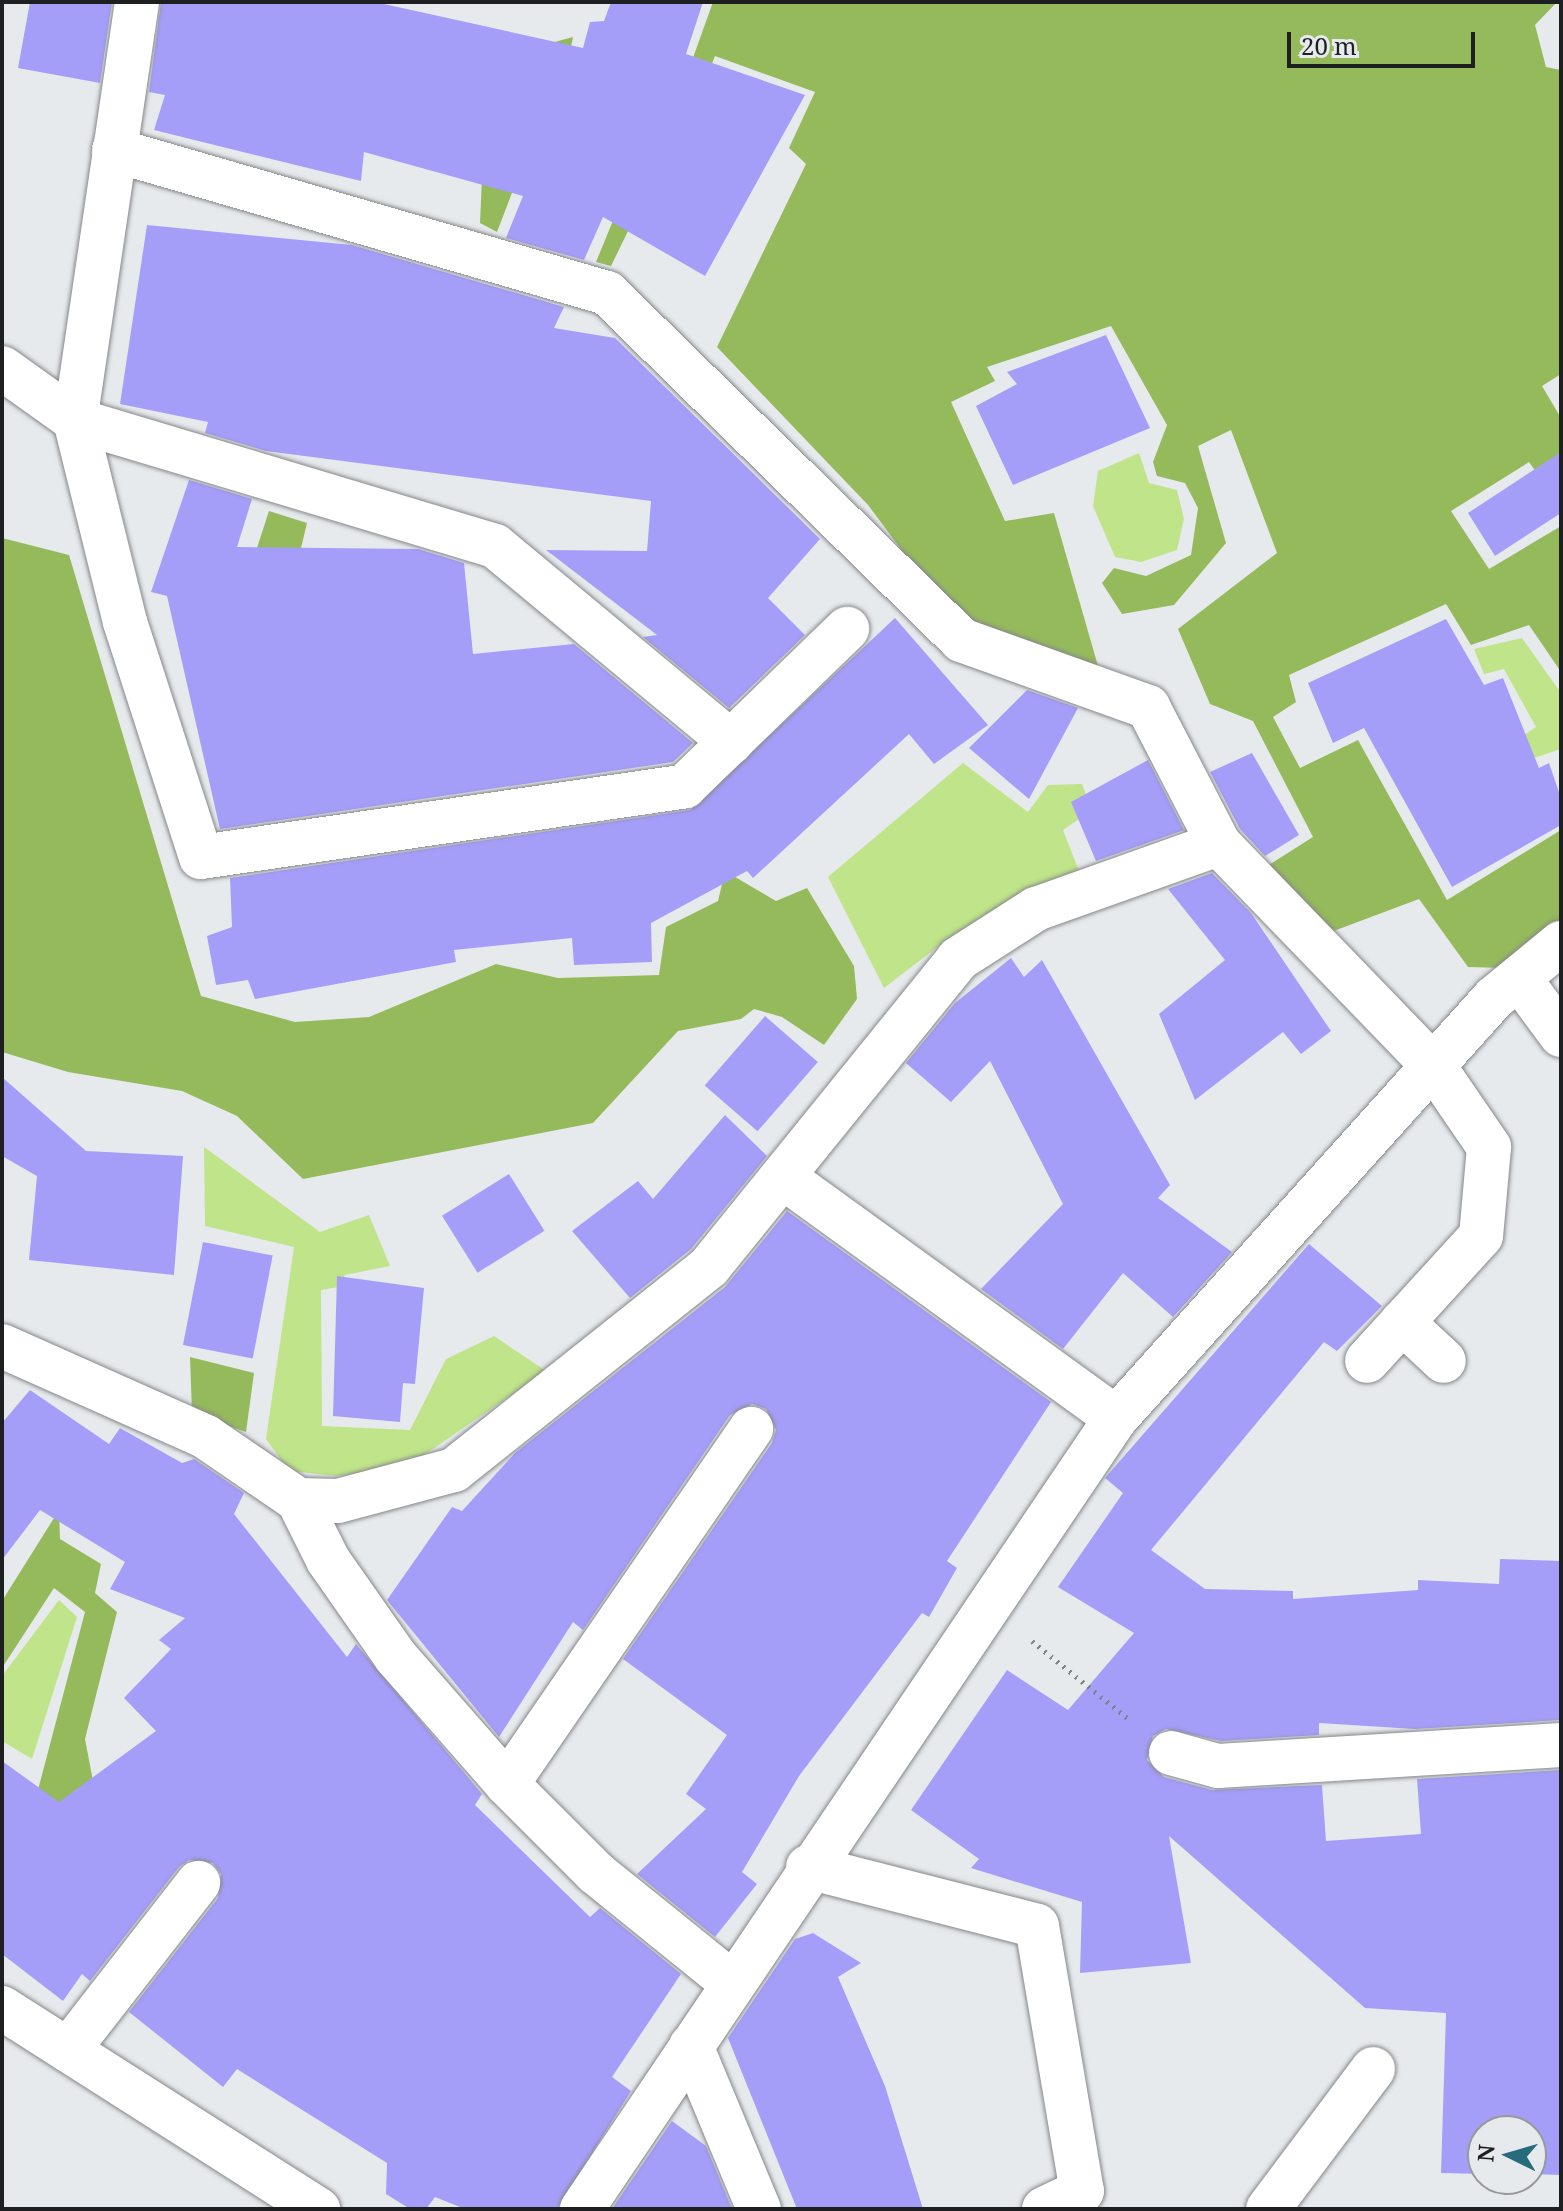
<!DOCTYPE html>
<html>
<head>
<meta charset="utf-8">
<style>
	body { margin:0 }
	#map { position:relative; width:1563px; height:2211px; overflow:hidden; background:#e7eaed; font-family:"Noto Serif",serif }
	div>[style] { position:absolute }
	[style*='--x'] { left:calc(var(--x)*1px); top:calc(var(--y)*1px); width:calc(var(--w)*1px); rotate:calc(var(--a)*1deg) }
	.green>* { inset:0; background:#bfe489 }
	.forest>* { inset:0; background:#95ba5c }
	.building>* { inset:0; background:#a59ef9; transform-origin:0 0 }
	.path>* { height:5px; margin-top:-2.5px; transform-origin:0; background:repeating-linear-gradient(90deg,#818385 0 2px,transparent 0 8px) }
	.roads { filter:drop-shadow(0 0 2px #85878a) drop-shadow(0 0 2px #85878a) }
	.minor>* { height:44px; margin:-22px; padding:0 22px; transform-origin:22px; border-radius:22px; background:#fff }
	span { translate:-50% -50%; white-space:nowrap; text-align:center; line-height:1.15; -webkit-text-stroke:6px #e7eaed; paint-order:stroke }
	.frame { position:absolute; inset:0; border:4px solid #1e1f20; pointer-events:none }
	.north { position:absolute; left:1467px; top:2115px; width:80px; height:80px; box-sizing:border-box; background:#e7eaed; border:2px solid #97999b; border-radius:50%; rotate:275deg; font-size:22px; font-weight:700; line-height:32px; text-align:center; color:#1e1f20 }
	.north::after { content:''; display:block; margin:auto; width:28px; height:36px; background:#266c7b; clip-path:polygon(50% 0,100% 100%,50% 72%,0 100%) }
	.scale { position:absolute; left:1287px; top:32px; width:188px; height:36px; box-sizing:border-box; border:4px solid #1e1f20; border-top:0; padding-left:10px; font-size:24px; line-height:28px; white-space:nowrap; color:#1e1f20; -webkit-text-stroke:6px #e7eaed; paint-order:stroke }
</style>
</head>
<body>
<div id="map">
	<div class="green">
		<i style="clip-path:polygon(1139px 453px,1149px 483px,1177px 490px,1184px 519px,1177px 550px,1141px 562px,1115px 557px,1093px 506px,1098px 471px)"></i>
		<i style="clip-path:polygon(1522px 638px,1561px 693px,1561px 749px,1525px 761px,1512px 743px,1536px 727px,1504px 669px,1484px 674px,1474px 649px)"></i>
		<i style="clip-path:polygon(963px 763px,1028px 812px,1048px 785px,1082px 784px,1092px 810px,1063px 830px,1081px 876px,948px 939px,884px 988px,828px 877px)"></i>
		<i style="clip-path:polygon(204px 1147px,320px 1232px,369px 1215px,390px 1266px,345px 1275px,339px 1287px,321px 1290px,322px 1426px,410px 1430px,446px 1359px,494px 1336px,546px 1371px,408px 1466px,337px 1476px,289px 1471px,266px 1439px,294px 1247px,205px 1226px)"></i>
		<i style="clip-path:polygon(59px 1600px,77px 1617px,32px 1759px,2px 1741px,2px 1676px)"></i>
	</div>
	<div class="forest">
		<i style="clip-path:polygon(713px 2px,1557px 2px,1535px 25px,1546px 67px,1561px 70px,1561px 374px,1542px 386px,1561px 418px,1561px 507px,1529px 462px,1451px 511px,1489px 569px,1561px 526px,1561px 672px,1529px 625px,1471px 645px,1446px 604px,1289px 675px,1296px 702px,1273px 717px,1300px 768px,1358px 740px,1447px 900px,1561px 830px,1561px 920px,1505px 968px,1468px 967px,1419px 899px,1331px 932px,1269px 865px,1313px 837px,1253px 721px,1210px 704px,1178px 629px,1277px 553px,1231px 430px,1198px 446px,1226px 543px,1174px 605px,1122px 614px,1102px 583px,1114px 568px,1146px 576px,1191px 555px,1198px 508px,1185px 483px,1157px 476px,1153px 462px,1167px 425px,1111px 326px,987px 367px,995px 381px,951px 402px,1005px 521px,1054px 513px,1098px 666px,954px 620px,868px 505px,717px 347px,806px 164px,789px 148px,815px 92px,715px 56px,699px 96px,681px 91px)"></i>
		<i style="clip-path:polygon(573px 37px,567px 68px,689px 106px,611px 266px,596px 262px,658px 111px,555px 80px,497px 232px,480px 223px,482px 178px,547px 44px)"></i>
		<i style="clip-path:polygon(269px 511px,307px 523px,288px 603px,238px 606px)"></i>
		<i style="clip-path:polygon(2px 538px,69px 555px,201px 996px,295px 1022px,369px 1017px,496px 964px,558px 978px,659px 975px,666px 927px,718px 901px,725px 871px,776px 901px,807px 888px,854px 966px,857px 999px,824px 1045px,782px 1017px,754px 1009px,741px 1019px,678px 1031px,593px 1123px,303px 1179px,237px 1116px,182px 1091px,68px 1072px,2px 1052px)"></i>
		<i style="clip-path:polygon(190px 1357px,254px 1373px,246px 1432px,192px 1413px)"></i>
		<i style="clip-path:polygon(59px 1510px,60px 1539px,101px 1564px,95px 1593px,117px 1612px,85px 1739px,97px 1802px,2px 1851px,39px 1786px,85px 1612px,54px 1588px,2px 1668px,2px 1601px)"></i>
	</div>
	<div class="building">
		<i style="clip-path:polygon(30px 2px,112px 2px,100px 83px,18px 68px)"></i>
		<i style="clip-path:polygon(161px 2px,375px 2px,583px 48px,590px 22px,604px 21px,611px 2px,703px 2px,686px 54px,805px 95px,705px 276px,603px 217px,584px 260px,506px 238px,523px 196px,364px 152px,361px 181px,154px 130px,165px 95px,149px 92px)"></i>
		<i style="clip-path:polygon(147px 225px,352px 245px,564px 307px,554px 328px,615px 338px,820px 539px,768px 598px,805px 635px,729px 708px,643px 637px,657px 635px,546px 550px,647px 551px,651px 501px,266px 451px,205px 433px,208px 422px,120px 404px)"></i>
		<i style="clip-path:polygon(1106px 335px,1150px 428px,1013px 485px,976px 406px,1017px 384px,1007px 372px)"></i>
		<i style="clip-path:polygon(1561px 452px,1561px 513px,1495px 556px,1468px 513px)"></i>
		<i style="clip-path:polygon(189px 480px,252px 499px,237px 547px,418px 549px,464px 563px,473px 654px,574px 644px,693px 743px,673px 762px,220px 829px,167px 596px,151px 592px)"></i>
		<i style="clip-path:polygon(895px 618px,988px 725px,934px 764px,909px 734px,753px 878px,747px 871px,651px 923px,652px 962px,574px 965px,572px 938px,454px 950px,456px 962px,255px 999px,248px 980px,216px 985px,207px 936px,232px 927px,230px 878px,690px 810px)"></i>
		<i style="clip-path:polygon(1446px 619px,1484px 685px,1503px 678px,1539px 768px,1549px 763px,1561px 798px,1561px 825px,1452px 887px,1364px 728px,1333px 743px,1308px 683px)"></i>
		<i style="clip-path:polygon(1027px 690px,1078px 708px,1029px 799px,969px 748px)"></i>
		<i style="clip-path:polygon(1252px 753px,1299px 835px,1265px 856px,1240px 829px,1210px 772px)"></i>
		<i style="clip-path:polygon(1148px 760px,1184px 830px,1096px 861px,1071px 802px)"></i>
		<i style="clip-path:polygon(1212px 873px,1251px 913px,1331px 1031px,1301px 1054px,1283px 1032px,1195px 1100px,1159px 1014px,1225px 960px,1168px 889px)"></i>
		<i style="clip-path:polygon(1011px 958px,1024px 977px,1042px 960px,1170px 1185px,1158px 1198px,1232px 1252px,1173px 1317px,1123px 1273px,1063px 1349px,981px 1289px,1063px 1204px,990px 1061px,951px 1102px,906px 1063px,955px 1003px)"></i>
		<i style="left:765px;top:1016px;width:70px;height:92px;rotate:41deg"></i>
		<i style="clip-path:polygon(2px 1077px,86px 1151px,183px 1156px,174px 1275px,29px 1260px,37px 1176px,2px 1156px)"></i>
		<i style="clip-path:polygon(725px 1115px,767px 1156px,691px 1249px,630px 1298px,572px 1231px,638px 1181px,653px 1199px)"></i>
		<i style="left:509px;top:1174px;width:67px;height:79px;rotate:58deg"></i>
		<i style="clip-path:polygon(787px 1211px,1051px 1402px,947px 1561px,957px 1568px,929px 1617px,922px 1613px,799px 1776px,742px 1872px,757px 1884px,715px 1937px,637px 1874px,706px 1809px,686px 1794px,727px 1735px,623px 1659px,772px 1443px,776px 1430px,766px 1409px,752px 1404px,730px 1415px,583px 1630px,573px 1622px,499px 1737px,387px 1600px,452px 1507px,462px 1511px,515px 1453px,725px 1287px)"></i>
		<i style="left:203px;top:1242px;width:71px;height:105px;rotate:11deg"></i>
		<i style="clip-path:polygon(1309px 1244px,1382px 1306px,1337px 1351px,1324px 1342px,1151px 1550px,1205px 1589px,1293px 1591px,1293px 1599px,1418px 1590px,1418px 1580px,1499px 1584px,1500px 1559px,1561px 1561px,1561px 1720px,1415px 1729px,1319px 1723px,1319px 1735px,1221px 1741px,1166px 1729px,1153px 1736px,1147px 1760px,1164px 1777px,1212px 1790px,1322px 1785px,1326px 1841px,1421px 1834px,1417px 1779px,1561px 1770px,1561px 2175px,1531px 2174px,1531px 2131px,1483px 2131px,1483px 2174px,1441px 2173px,1446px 2013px,1365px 2008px,1169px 1836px,1191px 1963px,1080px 1973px,1082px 1902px,971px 1868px,979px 1859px,911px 1810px,1007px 1670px,1068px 1710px,1134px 1633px,1058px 1587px,1123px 1493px,1105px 1478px)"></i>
		<i style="clip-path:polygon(337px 1276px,424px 1288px,415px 1384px,403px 1383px,400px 1422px,333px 1416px)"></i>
		<i style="clip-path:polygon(30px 1390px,109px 1444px,120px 1428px,182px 1463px,194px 1459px,244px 1493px,234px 1514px,347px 1657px,356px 1644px,482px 1794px,475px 1805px,590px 1917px,600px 1908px,681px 1974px,612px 2077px,631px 2091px,557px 2209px,465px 2209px,435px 2197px,426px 2209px,410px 2209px,386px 2194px,387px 2163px,237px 2069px,223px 2087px,129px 2012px,218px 1898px,221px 1874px,213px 1863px,189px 1860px,179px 1867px,90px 1981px,82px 1974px,63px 2001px,2px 1954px,2px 1761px,59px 1802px,156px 1731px,124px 1698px,171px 1649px,159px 1640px,185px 1618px,110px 1589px,125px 1562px,40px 1510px,2px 1560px,2px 1423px)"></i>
		<i style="clip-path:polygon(813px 1933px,861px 1963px,838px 1977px,885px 2086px,923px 2209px,797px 2209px,728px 2038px,795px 1939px)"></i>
		<i style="clip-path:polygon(672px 2121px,706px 2146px,732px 2209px,612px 2209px)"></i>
	</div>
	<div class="path">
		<i style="--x:1032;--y:1641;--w:126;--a:38.9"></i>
	</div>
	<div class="roads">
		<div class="minor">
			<i style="--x:137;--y:2;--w:423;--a:98.4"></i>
			<i style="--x:75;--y:420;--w:208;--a:76.1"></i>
			<i style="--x:125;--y:622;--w:247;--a:72.1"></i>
			<i style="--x:201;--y:857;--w:489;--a:-8.3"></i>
			<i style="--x:685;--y:786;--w:226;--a:-44.1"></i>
			<i style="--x:114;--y:150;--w:513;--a:16.18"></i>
			<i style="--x:607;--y:293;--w:496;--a:44.4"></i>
			<i style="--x:961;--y:640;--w:199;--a:19.7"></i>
			<i style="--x:1148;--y:707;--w:154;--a:62.6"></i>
			<i style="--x:1219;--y:844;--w:311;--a:46"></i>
			<i style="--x:1435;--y:1068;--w:96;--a:55.6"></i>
			<i style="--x:1489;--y:1147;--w:89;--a:95.1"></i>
			<i style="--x:1481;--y:1236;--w:169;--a:132.4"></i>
			<i style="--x:2;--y:368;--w:90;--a:35.5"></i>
			<i style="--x:75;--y:420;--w:438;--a:16.7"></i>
			<i style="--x:495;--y:546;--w:307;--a:39.7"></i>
			<i style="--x:1519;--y:978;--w:71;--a:53.6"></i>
			<i style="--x:783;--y:1177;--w:411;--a:35.9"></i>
			<i style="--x:1402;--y:1322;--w:57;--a:42.9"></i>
			<i style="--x:2;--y:1346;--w:223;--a:24"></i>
			<i style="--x:206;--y:1437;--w:112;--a:34.4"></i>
			<i style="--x:298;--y:1500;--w:40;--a:1.4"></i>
			<i style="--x:338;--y:1501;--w:120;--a:-15"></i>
			<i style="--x:454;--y:1470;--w:326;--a:-38.5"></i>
			<i style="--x:709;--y:1267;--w:396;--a:-51"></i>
			<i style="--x:958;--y:959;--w:93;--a:-32.7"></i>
			<i style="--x:1036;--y:909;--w:194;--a:-19.6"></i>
			<i style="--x:298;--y:1500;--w:67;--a:63.4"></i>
			<i style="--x:328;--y:1560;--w:118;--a:55"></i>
			<i style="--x:396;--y:1657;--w:169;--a:48.8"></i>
			<i style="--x:507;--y:1784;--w:431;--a:-55.5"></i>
			<i style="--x:1171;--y:1753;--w:49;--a:15.5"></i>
			<i style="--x:1218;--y:1766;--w:344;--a:-3.5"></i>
			<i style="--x:507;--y:1784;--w:126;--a:45"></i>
			<i style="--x:596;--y:1873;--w:174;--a:38.9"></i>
			<i style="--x:808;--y:1867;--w:236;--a:14.4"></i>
			<i style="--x:1037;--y:1926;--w:269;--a:80.4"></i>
			<i style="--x:1082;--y:2191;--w:42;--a:154.7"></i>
			<i style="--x:2;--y:2008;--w:375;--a:32.5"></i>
			<i style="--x:691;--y:2046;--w:177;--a:67.4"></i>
			<i style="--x:68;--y:2050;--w:212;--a:-52.1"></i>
			<i style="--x:582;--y:2209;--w:954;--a:-55.98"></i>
			<i style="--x:1116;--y:1418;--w:565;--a:-48.01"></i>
			<i style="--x:1494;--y:998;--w:87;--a:-39.4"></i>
			<i style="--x:1268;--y:2209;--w:175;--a:-53.1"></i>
		</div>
	</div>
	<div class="frame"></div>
	<div class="north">N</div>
	<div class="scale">20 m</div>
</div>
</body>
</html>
